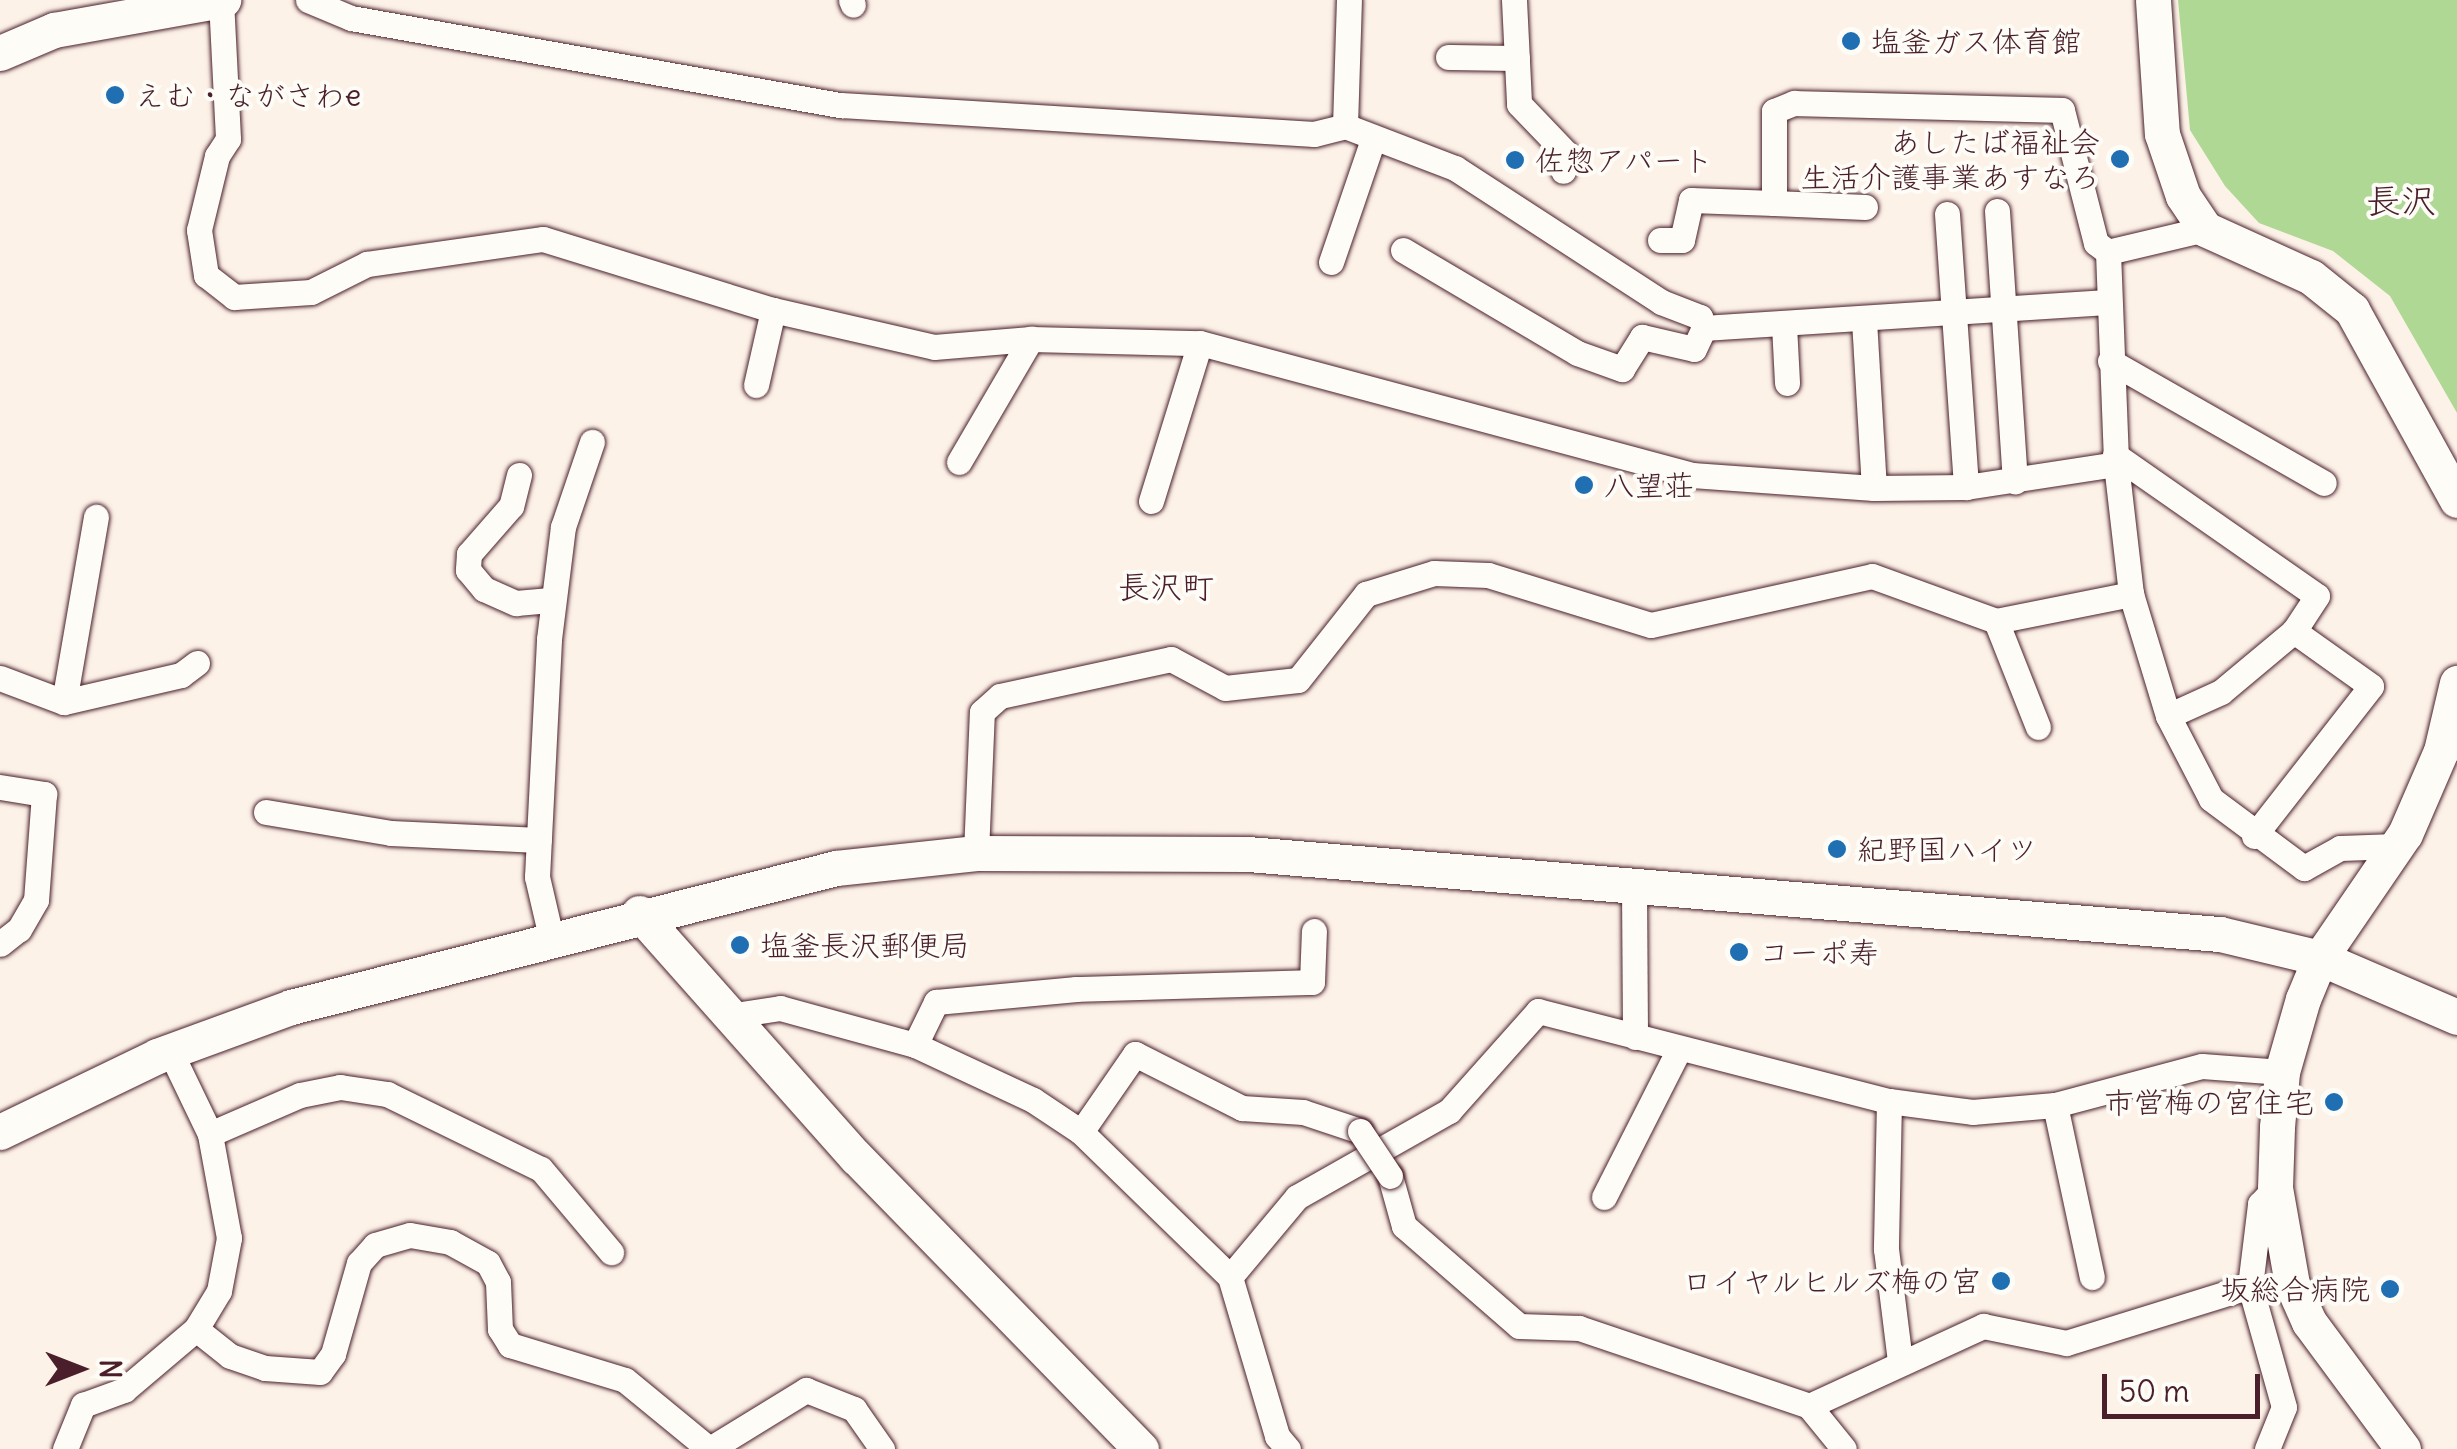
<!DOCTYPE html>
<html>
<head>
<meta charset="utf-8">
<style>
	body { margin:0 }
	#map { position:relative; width:2457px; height:1449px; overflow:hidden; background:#fdf2e8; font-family:Delius,"Klee One",sans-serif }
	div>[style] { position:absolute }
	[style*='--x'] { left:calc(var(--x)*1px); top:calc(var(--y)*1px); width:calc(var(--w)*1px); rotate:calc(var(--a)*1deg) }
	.green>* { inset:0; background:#afd895 }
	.roads { filter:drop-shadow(0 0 2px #4a1f2b) drop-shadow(0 0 2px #4a1f2b) }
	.street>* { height:25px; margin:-12.5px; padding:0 12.5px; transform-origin:12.5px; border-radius:12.5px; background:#fdfcf7 }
	.secondary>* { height:35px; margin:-17.5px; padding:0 17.5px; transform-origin:17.5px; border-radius:17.5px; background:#fdfcf7 }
	.bridges { filter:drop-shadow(0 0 2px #4a1f2b) drop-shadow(0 0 2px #4a1f2b) }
	.street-bridge>* { height:25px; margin:-12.5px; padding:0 12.5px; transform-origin:12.5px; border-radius:12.5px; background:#fdfcf7 }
	.dots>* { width:28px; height:28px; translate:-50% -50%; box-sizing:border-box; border:5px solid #fdfcf7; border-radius:50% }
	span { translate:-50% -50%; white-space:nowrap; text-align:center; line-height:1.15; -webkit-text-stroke:8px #fdfcf7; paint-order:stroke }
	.poi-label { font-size:30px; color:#4a1f2b }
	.left { translate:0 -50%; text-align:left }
	.right { translate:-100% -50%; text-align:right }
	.neighbourhood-label { font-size:32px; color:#4a1f2b }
	.quarter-label { font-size:35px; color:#4a1f2b }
	.north { position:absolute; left:30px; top:1319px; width:100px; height:100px; -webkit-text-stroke:8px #fdfcf7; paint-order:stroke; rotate:90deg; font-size:28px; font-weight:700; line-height:40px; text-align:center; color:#4a1f2b }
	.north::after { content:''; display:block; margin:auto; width:35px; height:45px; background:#4a1f2b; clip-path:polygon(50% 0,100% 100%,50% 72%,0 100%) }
	.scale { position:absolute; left:2102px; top:1374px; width:158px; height:45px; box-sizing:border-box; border:5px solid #4a1f2b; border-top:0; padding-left:12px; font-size:30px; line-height:35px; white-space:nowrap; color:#4a1f2b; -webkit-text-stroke:8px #fdfcf7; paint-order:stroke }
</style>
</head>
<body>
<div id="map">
	<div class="green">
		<i style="clip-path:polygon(2178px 0,2457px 0,2457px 413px,2390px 296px,2333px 251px,2259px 223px,2225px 186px,2190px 130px)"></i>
	</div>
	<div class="roads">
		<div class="street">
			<i style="--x:221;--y:0;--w:139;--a:87.1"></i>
			<i style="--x:228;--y:139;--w:20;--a:123"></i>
			<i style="--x:217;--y:156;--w:76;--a:103.7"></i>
			<i style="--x:199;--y:230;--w:46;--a:81.2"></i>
			<i style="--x:206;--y:275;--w:36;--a:38"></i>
			<i style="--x:234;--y:297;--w:77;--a:-3.7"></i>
			<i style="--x:311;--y:292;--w:63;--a:-26.6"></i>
			<i style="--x:367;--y:264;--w:178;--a:-8.1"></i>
			<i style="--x:543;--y:239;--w:241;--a:17.2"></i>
			<i style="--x:773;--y:310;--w:165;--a:12.9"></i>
			<i style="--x:934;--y:347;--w:97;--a:-4.7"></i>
			<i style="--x:1031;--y:339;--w:169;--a:1.4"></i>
			<i style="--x:1200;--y:343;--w:509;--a:15.02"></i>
			<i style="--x:1692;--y:475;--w:182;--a:4.1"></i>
			<i style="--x:1874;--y:488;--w:92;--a:-0.6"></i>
			<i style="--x:1966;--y:487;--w:152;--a:-8.7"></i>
			<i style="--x:308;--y:0;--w:47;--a:22.7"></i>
			<i style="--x:351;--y:18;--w:498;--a:10.1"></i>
			<i style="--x:841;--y:105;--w:474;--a:3.5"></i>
			<i style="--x:1314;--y:134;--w:32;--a:-14"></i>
			<i style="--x:1345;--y:126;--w:118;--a:20.9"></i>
			<i style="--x:1455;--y:168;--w:246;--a:33"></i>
			<i style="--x:1661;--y:302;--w:42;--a:21"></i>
			<i style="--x:1700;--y:317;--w:12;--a:70"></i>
			<i style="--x:1704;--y:328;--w:403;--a:-3.7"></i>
			<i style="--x:851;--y:0;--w:5;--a:68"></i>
			<i style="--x:1514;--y:0;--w:104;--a:87.2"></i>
			<i style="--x:1519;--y:104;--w:68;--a:46.2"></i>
			<i style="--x:1566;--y:153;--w:18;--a:99"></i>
			<i style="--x:1448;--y:57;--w:69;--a:0.8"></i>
			<i style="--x:1345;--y:126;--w:126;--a:-88.2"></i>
			<i style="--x:1865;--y:207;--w:91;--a:-177.5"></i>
			<i style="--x:1774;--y:203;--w:92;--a:-90"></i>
			<i style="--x:1774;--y:111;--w:22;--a:-22"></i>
			<i style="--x:1794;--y:103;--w:268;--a:1.5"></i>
			<i style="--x:2062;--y:110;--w:137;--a:75.7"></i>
			<i style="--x:2096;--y:243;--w:15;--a:37"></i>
			<i style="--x:1997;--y:211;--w:271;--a:86.2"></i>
			<i style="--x:1947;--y:214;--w:274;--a:86"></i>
			<i style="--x:2205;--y:229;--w:100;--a:166.7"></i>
			<i style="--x:2108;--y:252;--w:212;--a:87.8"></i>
			<i style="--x:2116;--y:464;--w:131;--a:83.4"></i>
			<i style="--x:2131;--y:594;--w:127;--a:73.1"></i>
			<i style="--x:2168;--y:716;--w:93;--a:62.6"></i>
			<i style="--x:2211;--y:799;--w:116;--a:36.6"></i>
			<i style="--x:2304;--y:868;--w:41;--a:-29.1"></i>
			<i style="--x:2340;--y:848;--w:56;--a:-2"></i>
			<i style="--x:1660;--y:240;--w:22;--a:0"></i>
			<i style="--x:1682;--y:240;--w:41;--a:-77.3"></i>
			<i style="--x:1691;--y:200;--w:83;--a:2.1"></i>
			<i style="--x:1403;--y:250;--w:202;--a:30.6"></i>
			<i style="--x:1577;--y:353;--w:48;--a:19.6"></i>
			<i style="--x:1622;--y:369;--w:38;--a:-58"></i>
			<i style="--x:1642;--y:337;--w:53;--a:13"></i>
			<i style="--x:1694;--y:349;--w:23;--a:-65"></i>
			<i style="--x:1331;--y:262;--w:130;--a:-71.1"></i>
			<i style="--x:1864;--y:320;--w:168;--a:86.6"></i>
			<i style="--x:1784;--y:325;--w:58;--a:87"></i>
			<i style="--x:2110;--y:361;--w:246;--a:29.7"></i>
			<i style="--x:756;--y:385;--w:77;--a:-77.2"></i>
			<i style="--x:2115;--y:455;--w:246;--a:34.9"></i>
			<i style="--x:2317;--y:596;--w:42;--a:123.3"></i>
			<i style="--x:2294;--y:631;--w:95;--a:140.1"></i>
			<i style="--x:2221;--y:692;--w:58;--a:155.6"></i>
			<i style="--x:959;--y:462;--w:143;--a:-59.7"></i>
			<i style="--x:519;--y:475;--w:32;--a:104"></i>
			<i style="--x:511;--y:506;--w:64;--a:131.2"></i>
			<i style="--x:469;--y:554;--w:16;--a:94"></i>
			<i style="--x:468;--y:570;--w:25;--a:50"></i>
			<i style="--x:484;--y:589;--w:35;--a:24"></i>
			<i style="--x:516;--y:603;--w:37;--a:-5"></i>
			<i style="--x:1151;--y:501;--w:165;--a:-72.8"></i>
			<i style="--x:1996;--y:621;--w:114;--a:68.4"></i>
			<i style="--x:0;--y:678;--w:68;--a:20.6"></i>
			<i style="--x:64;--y:702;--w:120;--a:-13"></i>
			<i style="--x:181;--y:675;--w:20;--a:-37"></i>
			<i style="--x:64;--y:702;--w:188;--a:-80.2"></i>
			<i style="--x:0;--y:787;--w:45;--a:9"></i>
			<i style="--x:44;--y:794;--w:106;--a:94.3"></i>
			<i style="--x:36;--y:900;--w:34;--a:120"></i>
			<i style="--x:19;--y:929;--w:24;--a:142"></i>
			<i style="--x:266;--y:812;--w:127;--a:9.5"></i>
			<i style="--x:391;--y:833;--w:148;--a:2.7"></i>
			<i style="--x:2254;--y:836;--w:190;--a:-52"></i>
			<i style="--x:2371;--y:686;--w:95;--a:-144.5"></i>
			<i style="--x:976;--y:853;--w:141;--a:-87.6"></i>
			<i style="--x:982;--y:712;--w:24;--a:-42"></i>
			<i style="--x:1000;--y:696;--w:175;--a:-12.2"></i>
			<i style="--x:1171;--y:659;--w:61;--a:28.2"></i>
			<i style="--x:1225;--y:688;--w:73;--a:-6.3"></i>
			<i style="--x:1298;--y:680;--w:110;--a:-51.7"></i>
			<i style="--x:1366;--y:594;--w:71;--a:-17.2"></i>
			<i style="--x:1434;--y:573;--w:54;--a:2.1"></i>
			<i style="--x:1488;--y:575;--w:170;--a:17.1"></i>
			<i style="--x:1651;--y:625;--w:226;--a:-12.5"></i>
			<i style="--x:1872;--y:576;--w:132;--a:19.9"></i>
			<i style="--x:1996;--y:621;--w:138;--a:-11.3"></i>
			<i style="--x:1634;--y:888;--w:149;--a:89.6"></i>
			<i style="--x:551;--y:937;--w:62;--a:-103.1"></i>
			<i style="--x:537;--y:877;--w:238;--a:-87.1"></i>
			<i style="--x:549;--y:639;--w:113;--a:-82.9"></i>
			<i style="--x:563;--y:527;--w:90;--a:-71.2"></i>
			<i style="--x:728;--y:1016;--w:53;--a:-8.7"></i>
			<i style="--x:780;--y:1008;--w:140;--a:15.3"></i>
			<i style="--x:915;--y:1045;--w:130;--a:25"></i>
			<i style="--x:1033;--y:1100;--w:58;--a:33.7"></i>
			<i style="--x:1081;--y:1132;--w:208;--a:44.2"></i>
			<i style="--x:1230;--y:1277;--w:166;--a:73.5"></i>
			<i style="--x:1277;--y:1436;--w:17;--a:50"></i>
			<i style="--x:915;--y:1045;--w:48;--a:-64"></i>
			<i style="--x:936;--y:1002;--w:141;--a:-5.3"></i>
			<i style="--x:1076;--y:989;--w:236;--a:-1.7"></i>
			<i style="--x:1312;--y:982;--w:51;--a:-87.8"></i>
			<i style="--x:1889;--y:1101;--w:148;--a:91.2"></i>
			<i style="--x:1886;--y:1249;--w:113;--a:82.9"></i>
			<i style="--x:2055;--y:1105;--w:176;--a:77.9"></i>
			<i style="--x:1081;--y:1132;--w:95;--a:-55.3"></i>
			<i style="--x:1135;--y:1054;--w:120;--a:26.8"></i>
			<i style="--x:1242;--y:1108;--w:61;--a:3.8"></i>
			<i style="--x:1303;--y:1112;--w:60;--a:18.4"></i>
			<i style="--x:210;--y:1134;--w:98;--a:-23.4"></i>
			<i style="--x:300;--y:1095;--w:41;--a:-11.3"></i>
			<i style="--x:340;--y:1087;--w:48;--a:8.5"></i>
			<i style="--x:387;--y:1094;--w:171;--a:26"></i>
			<i style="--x:541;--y:1169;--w:109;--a:49.9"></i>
			<i style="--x:1390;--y:1176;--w:52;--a:74.4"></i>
			<i style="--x:1404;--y:1226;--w:152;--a:41"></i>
			<i style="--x:1519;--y:1326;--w:60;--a:1.9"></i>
			<i style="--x:1579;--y:1328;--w:243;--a:18.7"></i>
			<i style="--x:1809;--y:1406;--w:55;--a:50.9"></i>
			<i style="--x:1604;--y:1197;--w:164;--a:-63.1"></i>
			<i style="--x:1230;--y:1277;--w:104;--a:-50.1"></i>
			<i style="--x:1297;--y:1197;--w:175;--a:-29.5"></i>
			<i style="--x:1449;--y:1111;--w:134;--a:-48.3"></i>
			<i style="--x:1538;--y:1011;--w:362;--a:14.4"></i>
			<i style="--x:1889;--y:1101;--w:84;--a:7.5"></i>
			<i style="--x:1972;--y:1112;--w:83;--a:-4.8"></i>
			<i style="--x:2055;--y:1105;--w:152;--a:-14.9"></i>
			<i style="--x:2202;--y:1066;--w:80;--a:4.3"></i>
			<i style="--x:196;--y:1329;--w:43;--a:38.5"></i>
			<i style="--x:230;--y:1356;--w:37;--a:19"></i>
			<i style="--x:265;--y:1368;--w:55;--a:4.2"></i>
			<i style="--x:320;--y:1372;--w:22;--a:-54"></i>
			<i style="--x:333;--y:1354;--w:95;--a:-74.1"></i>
			<i style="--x:359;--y:1263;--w:24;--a:-48"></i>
			<i style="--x:375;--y:1245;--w:36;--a:-16"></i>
			<i style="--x:410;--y:1235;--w:41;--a:9.9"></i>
			<i style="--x:450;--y:1242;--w:43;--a:28.9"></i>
			<i style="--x:488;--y:1263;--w:21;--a:62"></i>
			<i style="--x:498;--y:1282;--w:47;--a:87.6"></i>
			<i style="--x:500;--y:1329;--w:19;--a:58"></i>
			<i style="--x:510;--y:1345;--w:120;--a:16.9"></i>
			<i style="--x:625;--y:1380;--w:109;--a:39.4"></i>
			<i style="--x:1809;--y:1406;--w:192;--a:-24.7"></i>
			<i style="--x:1983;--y:1326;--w:85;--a:11.6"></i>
			<i style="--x:2066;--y:1343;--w:193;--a:-17.2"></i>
			<i style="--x:65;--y:1449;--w:48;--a:-67.8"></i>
			<i style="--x:83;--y:1405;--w:44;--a:-20.1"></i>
			<i style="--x:124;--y:1390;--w:94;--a:-40.3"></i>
			<i style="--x:196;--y:1329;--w:44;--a:-58.8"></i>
			<i style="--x:219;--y:1291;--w:54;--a:-79.3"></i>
			<i style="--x:229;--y:1238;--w:106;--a:-100.4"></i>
			<i style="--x:210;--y:1134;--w:92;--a:-115.7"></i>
			<i style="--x:710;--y:1449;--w:113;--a:-31.6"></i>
			<i style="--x:806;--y:1390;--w:52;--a:21.6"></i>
			<i style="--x:854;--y:1409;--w:49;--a:55"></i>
			<i style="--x:2267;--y:1449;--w:45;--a:-68"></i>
			<i style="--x:2284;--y:1407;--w:126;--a:-105.7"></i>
			<i style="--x:2250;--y:1286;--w:83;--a:-83"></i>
			<i style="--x:2260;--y:1204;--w:22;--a:-47"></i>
		</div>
		<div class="secondary">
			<i style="--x:2153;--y:0;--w:134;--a:86.2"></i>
			<i style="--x:2162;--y:134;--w:65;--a:71.3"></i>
			<i style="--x:2183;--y:196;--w:40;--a:56"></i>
			<i style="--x:2205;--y:229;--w:116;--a:24.4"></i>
			<i style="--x:2311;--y:277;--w:53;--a:38.8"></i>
			<i style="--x:2352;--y:310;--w:217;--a:61.1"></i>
			<i style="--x:0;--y:53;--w:59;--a:-23.1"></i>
			<i style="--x:54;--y:30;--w:172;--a:-10.1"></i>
			<i style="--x:639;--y:913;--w:327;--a:48.4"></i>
			<i style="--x:856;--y:1157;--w:408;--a:45.7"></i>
			<i style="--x:0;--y:1132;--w:174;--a:-25.8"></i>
			<i style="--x:157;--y:1056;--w:143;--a:-20.1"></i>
			<i style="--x:291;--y:1007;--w:562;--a:-14.31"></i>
			<i style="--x:836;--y:868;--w:141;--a:-6.1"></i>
			<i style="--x:976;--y:853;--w:272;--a:0.2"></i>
			<i style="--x:1248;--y:854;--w:975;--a:4.71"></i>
			<i style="--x:2220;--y:934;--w:103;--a:13.5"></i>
			<i style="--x:2320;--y:958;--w:149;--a:23.3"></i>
			<i style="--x:2403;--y:1449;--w:158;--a:-126.5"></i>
			<i style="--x:2309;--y:1322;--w:42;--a:-114.1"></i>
			<i style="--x:2292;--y:1284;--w:97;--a:-100"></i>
			<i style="--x:2275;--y:1188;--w:61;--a:-88.1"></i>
			<i style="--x:2277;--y:1127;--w:55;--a:-84.8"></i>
			<i style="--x:2282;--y:1072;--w:76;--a:-74"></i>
			<i style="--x:2303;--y:999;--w:44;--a:-67.5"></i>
			<i style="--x:2320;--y:958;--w:150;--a:-55.6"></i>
			<i style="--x:2405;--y:834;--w:90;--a:-66.6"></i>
			<i style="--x:2441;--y:751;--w:70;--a:-76.8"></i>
		</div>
	</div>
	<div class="bridges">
		<div class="street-bridge">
			<i style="--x:1360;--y:1131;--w:54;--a:56.3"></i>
		</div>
	</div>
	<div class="dots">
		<i style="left:1851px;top:41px;background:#1f6fb2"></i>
		<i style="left:115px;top:95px;background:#1f6fb2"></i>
		<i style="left:2120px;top:159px;background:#1f6fb2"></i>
		<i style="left:1515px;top:160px;background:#1f6fb2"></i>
		<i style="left:1584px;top:485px;background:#1f6fb2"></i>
		<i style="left:1837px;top:849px;background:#1f6fb2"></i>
		<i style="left:740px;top:945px;background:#1f6fb2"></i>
		<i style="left:1739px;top:952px;background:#1f6fb2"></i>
		<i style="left:2334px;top:1102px;background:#1f6fb2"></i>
		<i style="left:2001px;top:1281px;background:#1f6fb2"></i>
		<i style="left:2390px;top:1289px;background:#1f6fb2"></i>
	</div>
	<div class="poi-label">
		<span class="left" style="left:1871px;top:41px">塩釜ガス体育館</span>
		<span class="left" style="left:135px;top:95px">えむ・ながさわe</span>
		<span class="right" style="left:2100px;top:159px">あしたば福祉会<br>生活介護事業あすなろ</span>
		<span class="left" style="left:1535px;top:160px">佐惣アパート</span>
		<span class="left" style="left:1604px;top:485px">八望荘</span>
		<span class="left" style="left:1857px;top:849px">紀野国ハイツ</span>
		<span class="left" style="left:760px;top:945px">塩釜長沢郵便局</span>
		<span class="left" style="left:1759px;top:952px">コーポ寿</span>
		<span class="right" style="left:2314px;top:1102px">市営梅の宮住宅</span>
		<span class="right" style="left:1981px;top:1281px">ロイヤルヒルズ梅の宮</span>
		<span class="right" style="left:2370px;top:1289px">坂総合病院</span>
	</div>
	<div class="neighbourhood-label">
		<span style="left:1166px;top:587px">長沢町</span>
	</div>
	<div class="quarter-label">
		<span style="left:2401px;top:200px">長沢</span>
	</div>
	<div class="north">N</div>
	<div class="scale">50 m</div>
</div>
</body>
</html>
